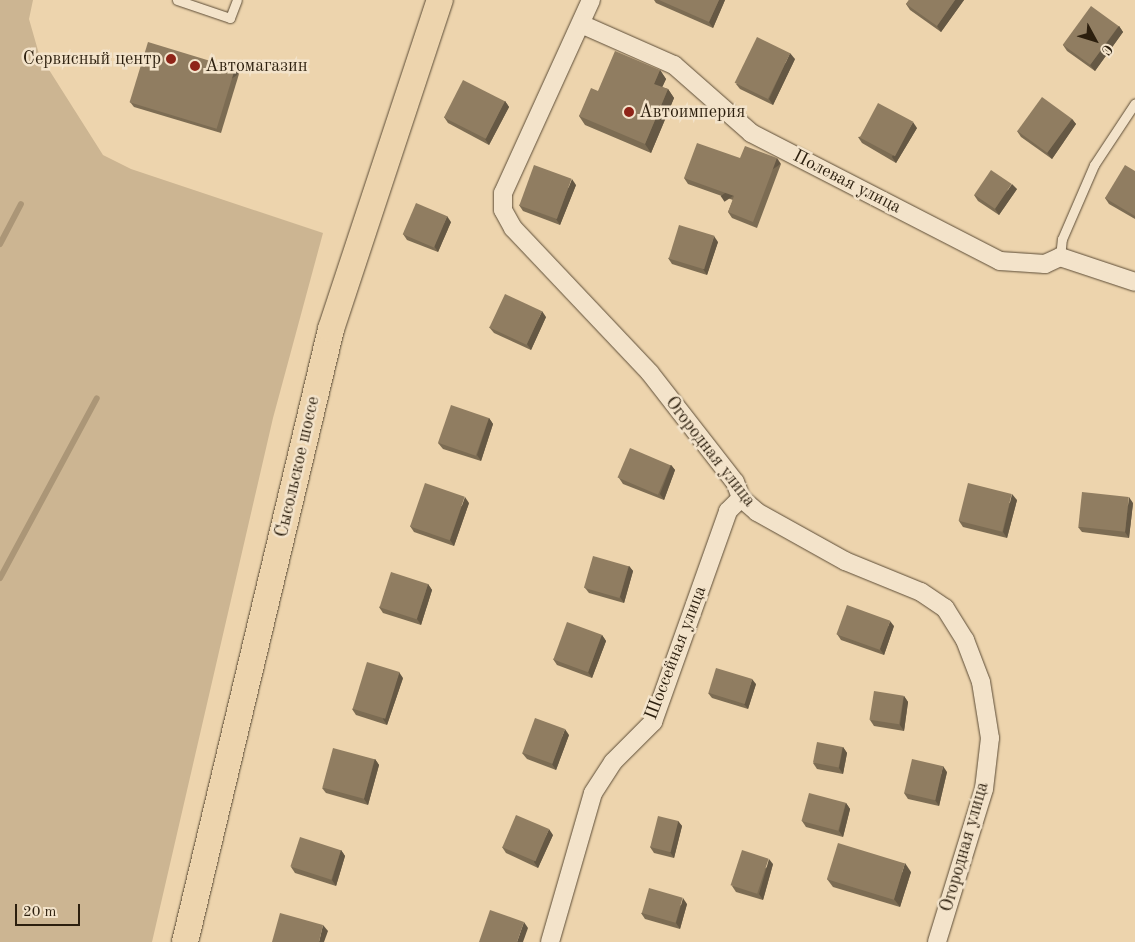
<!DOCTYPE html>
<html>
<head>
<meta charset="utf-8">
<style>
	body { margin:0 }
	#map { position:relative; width:1135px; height:942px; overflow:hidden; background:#edd4ad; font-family:"Old Standard TT",serif }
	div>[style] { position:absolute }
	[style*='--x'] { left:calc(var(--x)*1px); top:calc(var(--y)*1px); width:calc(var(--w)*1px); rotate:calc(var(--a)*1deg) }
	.green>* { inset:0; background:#ccb592 }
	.stream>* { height:6px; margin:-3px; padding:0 3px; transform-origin:3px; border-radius:3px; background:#ab9677 }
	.roads { filter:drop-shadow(0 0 1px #5c4c36) drop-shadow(0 0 1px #5c4c36) }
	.lane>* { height:9px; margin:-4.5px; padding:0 4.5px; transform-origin:4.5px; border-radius:4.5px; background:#f3e3ca }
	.street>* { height:18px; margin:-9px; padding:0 9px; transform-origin:9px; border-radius:9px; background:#f3e3ca }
	.primary>* { height:26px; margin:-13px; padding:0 13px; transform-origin:13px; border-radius:13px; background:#edd4ad }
	.wall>* { inset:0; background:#7c6c53 }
	.shaded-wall>* { inset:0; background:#655844; transform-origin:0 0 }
	.building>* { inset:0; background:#907d61; transform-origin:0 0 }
	.dots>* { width:14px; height:14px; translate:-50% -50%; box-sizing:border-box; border:2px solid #f3e3ca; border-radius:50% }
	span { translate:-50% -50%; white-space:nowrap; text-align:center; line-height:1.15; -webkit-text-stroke:5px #f3e3ca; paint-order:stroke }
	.poi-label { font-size:18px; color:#2c1f0e }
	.right { translate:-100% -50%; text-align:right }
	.left { translate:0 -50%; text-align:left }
	.street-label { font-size:18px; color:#2c1f0e }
	.north { position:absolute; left:1070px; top:15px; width:50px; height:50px; -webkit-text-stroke:4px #f3e3ca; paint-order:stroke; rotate:129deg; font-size:14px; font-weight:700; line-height:20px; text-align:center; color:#2c1f0e }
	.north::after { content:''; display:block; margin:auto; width:18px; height:22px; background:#2c1f0e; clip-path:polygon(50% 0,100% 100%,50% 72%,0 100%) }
	.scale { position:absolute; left:15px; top:904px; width:65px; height:22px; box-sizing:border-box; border:2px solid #2c1f0e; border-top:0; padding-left:6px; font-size:15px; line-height:18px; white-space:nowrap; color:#2c1f0e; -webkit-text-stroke:4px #f3e3ca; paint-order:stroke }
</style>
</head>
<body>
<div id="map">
	<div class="green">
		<i style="clip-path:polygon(0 0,33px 0,29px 19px,39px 54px,103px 155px,131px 169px,323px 233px,273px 418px,152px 942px,0 942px)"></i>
	</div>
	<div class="stream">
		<i style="--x:0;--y:244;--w:45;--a:-62.3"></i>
		<i style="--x:0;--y:578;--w:204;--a:-61.7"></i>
	</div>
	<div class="roads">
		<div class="lane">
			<i style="--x:177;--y:0;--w:56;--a:18.8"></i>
			<i style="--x:230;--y:18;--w:19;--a:-69"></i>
			<i style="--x:1060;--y:257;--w:18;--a:-84"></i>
			<i style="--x:1062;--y:239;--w:81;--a:-66.6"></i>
			<i style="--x:1094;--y:165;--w:74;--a:-56.5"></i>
		</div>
		<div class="street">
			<i style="--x:591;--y:0;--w:212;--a:114.5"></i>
			<i style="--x:503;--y:193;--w:17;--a:90"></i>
			<i style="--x:503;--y:210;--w:21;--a:61"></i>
			<i style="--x:513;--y:228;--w:199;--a:46.6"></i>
			<i style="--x:650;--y:373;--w:138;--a:52.1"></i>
			<i style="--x:735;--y:482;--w:17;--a:69"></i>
			<i style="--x:741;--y:498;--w:21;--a:41"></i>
			<i style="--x:757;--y:512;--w:101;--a:29.1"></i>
			<i style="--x:845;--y:561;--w:82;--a:22.2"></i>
			<i style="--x:921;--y:592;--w:29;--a:34"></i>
			<i style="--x:945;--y:608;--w:38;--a:58"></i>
			<i style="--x:965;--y:640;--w:45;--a:69.1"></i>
			<i style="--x:981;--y:682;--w:57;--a:80.9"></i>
			<i style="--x:990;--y:738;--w:51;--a:96.7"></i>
			<i style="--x:984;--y:789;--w:160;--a:107.1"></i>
			<i style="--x:581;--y:24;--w:102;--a:23.8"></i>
			<i style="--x:674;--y:65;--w:103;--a:41.4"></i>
			<i style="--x:751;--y:133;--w:280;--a:27.2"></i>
			<i style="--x:1000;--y:261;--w:45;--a:3.8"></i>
			<i style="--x:1045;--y:264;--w:17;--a:-25"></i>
			<i style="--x:1060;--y:257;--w:79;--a:18.4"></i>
			<i style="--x:550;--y:942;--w:155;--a:-73.9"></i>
			<i style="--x:593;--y:793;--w:37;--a:-57"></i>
			<i style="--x:613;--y:762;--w:57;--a:-45"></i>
			<i style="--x:653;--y:722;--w:224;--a:-70.4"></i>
			<i style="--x:728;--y:511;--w:18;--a:-45"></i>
		</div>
		<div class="primary">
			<i style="--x:185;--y:942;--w:630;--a:-76.6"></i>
			<i style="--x:331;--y:329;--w:347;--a:-71.7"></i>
		</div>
	</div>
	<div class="wall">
		<i style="clip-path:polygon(654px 0,725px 0,713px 28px,656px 3px)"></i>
		<i style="clip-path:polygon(909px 0,964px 0,941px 32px,910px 10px,906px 4px)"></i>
		<i style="clip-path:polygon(1119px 26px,1123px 32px,1095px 71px,1067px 51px,1063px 45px)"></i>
		<i style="clip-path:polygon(795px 59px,773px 105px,740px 89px,736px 84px)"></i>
		<i style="clip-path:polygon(660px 70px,666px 79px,662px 87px,668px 89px,674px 98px,651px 153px,585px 125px,579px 116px,598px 91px)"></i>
		<i style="clip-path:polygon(239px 74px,221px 133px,134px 107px,130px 102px)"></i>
		<i style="clip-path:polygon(505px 101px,509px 107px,489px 145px,448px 123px,444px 117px)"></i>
		<i style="clip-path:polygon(1072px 119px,1076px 124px,1052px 159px,1021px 137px,1017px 131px)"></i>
		<i style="clip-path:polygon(917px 128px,896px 163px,862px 143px,858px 137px)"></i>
		<i style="clip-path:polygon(781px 164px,757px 228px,732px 218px,728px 212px,733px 200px,688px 184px,684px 178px)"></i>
		<i style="clip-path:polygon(1135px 171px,1135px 219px,1109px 204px,1105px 198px)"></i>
		<i style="clip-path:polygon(576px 185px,560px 225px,523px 211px,519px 205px)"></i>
		<i style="clip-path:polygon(1017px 189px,999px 215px,978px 201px,974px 195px)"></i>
		<i style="clip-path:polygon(451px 222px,438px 252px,407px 240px,403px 234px)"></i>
		<i style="clip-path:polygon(718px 242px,707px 275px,672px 264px,668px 258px)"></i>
		<i style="clip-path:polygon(546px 317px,531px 350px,494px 333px,489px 327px)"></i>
		<i style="clip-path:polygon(489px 418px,493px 424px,481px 461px,443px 449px,438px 443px)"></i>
		<i style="clip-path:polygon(671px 465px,675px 470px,664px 500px,623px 484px,619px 478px)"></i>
		<i style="clip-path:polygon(1017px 500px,1007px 538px,963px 527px,959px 521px)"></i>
		<i style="clip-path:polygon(469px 503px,454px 546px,414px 532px,410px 526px)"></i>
		<i style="clip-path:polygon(1133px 503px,1129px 538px,1082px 532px,1078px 527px)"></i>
		<i style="clip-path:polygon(629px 566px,633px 571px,624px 603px,589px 593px,585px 588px)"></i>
		<i style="clip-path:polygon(428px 584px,432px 590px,421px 625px,383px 613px,379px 607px)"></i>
		<i style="clip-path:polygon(894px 626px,884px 655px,841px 640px,837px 634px)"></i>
		<i style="clip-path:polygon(602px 635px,606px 641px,592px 678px,557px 665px,553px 659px)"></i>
		<i style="clip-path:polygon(403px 678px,387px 725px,356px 715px,352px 709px)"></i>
		<i style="clip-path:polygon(756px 684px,748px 709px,712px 698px,708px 693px)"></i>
		<i style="clip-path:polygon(904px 696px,908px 702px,904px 731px,874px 726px,870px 720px)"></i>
		<i style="clip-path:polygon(569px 735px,556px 770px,527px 759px,522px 753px)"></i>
		<i style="clip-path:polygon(843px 747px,847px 753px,843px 774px,817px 769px,813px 763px)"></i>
		<i style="clip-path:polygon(375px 759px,379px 765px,368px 805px,326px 793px,322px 788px)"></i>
		<i style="clip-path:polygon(947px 772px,939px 806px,908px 799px,904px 793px)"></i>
		<i style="clip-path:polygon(846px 803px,850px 809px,843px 837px,806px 827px,802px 821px)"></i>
		<i style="clip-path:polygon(678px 821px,682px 826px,674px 858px,654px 853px,650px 847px)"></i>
		<i style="clip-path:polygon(553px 835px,538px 868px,506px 853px,502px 847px)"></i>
		<i style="clip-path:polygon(341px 850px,345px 856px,336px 886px,295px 873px,291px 867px)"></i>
		<i style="clip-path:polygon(773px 864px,763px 900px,736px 892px,732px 886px)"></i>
		<i style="clip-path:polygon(911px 872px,900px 907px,833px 887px,827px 879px)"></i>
		<i style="clip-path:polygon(687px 904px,680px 929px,645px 919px,641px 913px)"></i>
	</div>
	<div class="shaded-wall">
		<i style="clip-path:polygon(719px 0,725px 0,713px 28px,709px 22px)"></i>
		<i style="clip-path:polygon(955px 0,964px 0,941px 32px,937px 26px)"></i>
		<i style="clip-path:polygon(1119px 26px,1123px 32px,1095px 71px,1090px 65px)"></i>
		<i style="clip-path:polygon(790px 53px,795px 59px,773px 105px,769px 99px)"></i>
		<i style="left:235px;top:68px;width:7px;height:62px;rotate:56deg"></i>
		<i style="clip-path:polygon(660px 70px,666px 79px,660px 92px,654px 84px)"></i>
		<i style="clip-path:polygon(668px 89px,674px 98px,651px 153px,645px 144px)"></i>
		<i style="clip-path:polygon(505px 101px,509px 107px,489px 145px,485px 139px)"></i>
		<i style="clip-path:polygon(1072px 119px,1076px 124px,1052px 159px,1047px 153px)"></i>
		<i style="clip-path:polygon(913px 122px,917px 128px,896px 163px,892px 157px)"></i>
		<i style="left:777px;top:158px;width:7px;height:68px;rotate:56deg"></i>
		<i style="clip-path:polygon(572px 179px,576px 185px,560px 225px,556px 219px)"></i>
		<i style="clip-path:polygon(1012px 184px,1017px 189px,999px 215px,995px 209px)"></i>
		<i style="clip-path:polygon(447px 216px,451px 222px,438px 252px,434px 246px)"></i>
		<i style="clip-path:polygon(714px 236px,718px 242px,707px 275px,703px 269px)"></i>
		<i style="clip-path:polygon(542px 311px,546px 317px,531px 350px,527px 344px)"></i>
		<i style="clip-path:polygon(489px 418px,493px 424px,481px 461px,477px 455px)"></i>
		<i style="clip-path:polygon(671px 465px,675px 470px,664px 500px,660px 494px)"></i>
		<i style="clip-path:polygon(1012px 494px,1017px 500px,1007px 538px,1003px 532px)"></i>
		<i style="clip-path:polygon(465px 497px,469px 503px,454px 546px,450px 540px)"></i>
		<i style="clip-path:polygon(1129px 497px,1133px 503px,1129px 538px,1125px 532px)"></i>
		<i style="clip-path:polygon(629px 566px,633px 571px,624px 603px,620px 597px)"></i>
		<i style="clip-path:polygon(428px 584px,432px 590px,421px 625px,417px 619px)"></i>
		<i style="clip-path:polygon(890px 621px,894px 626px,884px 655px,880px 649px)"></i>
		<i style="clip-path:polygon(602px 635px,606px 641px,592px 678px,588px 672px)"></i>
		<i style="clip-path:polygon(399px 672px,403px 678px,387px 725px,383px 719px)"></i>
		<i style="clip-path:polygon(752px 679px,756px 684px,748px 709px,744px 704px)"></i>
		<i style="clip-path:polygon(904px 696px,908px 702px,904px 731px,900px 725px)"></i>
		<i style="clip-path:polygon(565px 729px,569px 735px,556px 770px,552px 764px)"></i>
		<i style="clip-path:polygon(843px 747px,847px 753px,843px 774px,839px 768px)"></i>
		<i style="clip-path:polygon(375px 759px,379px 765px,368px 805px,364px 799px)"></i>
		<i style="clip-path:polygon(943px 766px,947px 772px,939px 806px,935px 800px)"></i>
		<i style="clip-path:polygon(846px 803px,850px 809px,843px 837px,839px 831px)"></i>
		<i style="clip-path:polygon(678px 821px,682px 826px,674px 858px,670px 852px)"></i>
		<i style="clip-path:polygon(549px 829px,553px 835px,538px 868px,534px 862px)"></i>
		<i style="clip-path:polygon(341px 850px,345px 856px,336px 886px,332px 880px)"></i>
		<i style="clip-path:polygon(769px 859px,773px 864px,763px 900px,759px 894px)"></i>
		<i style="clip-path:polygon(905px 863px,911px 872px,900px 907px,894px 899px)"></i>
		<i style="clip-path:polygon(683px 898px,687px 904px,680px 929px,676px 923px)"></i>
		<i style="clip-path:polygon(524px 922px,528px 928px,523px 942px,517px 942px)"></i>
		<i style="clip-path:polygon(323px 925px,328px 931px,324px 942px,319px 942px)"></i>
	</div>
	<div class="building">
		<i style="clip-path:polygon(659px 0,719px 0,709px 22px)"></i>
		<i style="clip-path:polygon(909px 0,955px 0,937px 26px,906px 4px)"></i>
		<i style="left:1091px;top:6px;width:34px;height:48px;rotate:36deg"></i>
		<i style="left:757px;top:37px;width:37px;height:51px;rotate:26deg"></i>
		<i style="left:148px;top:42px;width:91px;height:63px;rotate:17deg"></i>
		<i style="clip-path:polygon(615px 51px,660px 70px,654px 84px,668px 89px,645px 144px,579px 116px,591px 88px,598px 91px)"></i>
		<i style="left:463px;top:80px;width:47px;height:42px;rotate:27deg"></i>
		<i style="left:1042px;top:97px;width:37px;height:42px;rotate:36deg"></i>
		<i style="left:878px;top:103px;width:40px;height:39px;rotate:28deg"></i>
		<i style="clip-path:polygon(697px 143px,740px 158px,745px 146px,777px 158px,753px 222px,728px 212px,734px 196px,684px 178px)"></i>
		<i style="left:534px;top:165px;width:40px;height:43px;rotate:20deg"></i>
		<i style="clip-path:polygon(1125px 165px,1135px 171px,1135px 216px,1105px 198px)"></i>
		<i style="left:991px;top:170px;width:25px;height:30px;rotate:34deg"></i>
		<i style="left:416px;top:203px;width:34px;height:34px;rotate:23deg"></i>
		<i style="left:679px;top:225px;width:37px;height:35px;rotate:17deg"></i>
		<i style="left:505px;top:294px;width:41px;height:37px;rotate:25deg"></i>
		<i style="left:451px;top:405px;width:40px;height:40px;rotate:19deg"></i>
		<i style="left:630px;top:448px;width:44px;height:32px;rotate:23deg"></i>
		<i style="left:425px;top:483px;width:42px;height:46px;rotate:19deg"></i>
		<i style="left:968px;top:483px;width:45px;height:39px;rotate:14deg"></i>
		<i style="left:1082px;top:492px;width:47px;height:35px;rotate:6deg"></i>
		<i style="left:593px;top:556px;width:37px;height:33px;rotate:16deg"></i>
		<i style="left:391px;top:572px;width:39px;height:37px;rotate:18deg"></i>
		<i style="left:847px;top:605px;width:46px;height:31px;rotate:20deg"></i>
		<i style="left:567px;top:622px;width:37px;height:40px;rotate:20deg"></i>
		<i style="left:367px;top:662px;width:34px;height:49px;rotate:17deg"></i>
		<i style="left:716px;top:668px;width:38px;height:26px;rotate:17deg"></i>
		<i style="left:874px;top:691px;width:30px;height:29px;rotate:9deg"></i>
		<i style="left:535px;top:718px;width:32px;height:37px;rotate:20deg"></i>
		<i style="left:817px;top:742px;width:26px;height:21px;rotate:11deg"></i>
		<i style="left:333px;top:748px;width:43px;height:41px;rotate:15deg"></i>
		<i style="left:912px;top:759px;width:32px;height:35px;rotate:13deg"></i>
		<i style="left:809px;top:793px;width:38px;height:29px;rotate:15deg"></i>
		<i style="left:516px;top:815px;width:36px;height:35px;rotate:23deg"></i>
		<i style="left:658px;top:816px;width:21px;height:32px;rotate:14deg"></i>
		<i style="left:300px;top:837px;width:43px;height:31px;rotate:18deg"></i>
		<i style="left:838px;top:843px;width:70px;height:38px;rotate:17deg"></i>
		<i style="left:742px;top:850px;width:28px;height:37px;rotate:18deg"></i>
		<i style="left:649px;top:888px;width:35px;height:26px;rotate:16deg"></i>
		<i style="clip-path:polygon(490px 910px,524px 922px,517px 942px,479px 942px)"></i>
		<i style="clip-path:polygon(280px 913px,323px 925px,319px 942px,272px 942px)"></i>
	</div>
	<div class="dots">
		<i style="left:171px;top:59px;background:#8f2418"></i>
		<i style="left:195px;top:66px;background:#8f2418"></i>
		<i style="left:629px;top:112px;background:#8f2418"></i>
	</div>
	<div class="poi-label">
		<span class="right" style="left:161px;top:59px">Сервисный центр</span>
		<span class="left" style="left:205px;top:66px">Автомагазин</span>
		<span class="left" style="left:639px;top:112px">Автоимперия</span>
	</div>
	<div class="street-label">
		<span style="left:847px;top:182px;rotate:27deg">Полевая улица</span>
		<span style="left:710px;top:452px;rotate:52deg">Огородная улица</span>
		<span style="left:298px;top:467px;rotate:-77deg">Сысольское шоссе</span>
		<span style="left:676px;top:653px;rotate:-69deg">Шоссейная улица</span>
		<span style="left:965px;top:847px;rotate:-74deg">Огородная улица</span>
	</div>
	<div class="north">С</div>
	<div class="scale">20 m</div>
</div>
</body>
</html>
